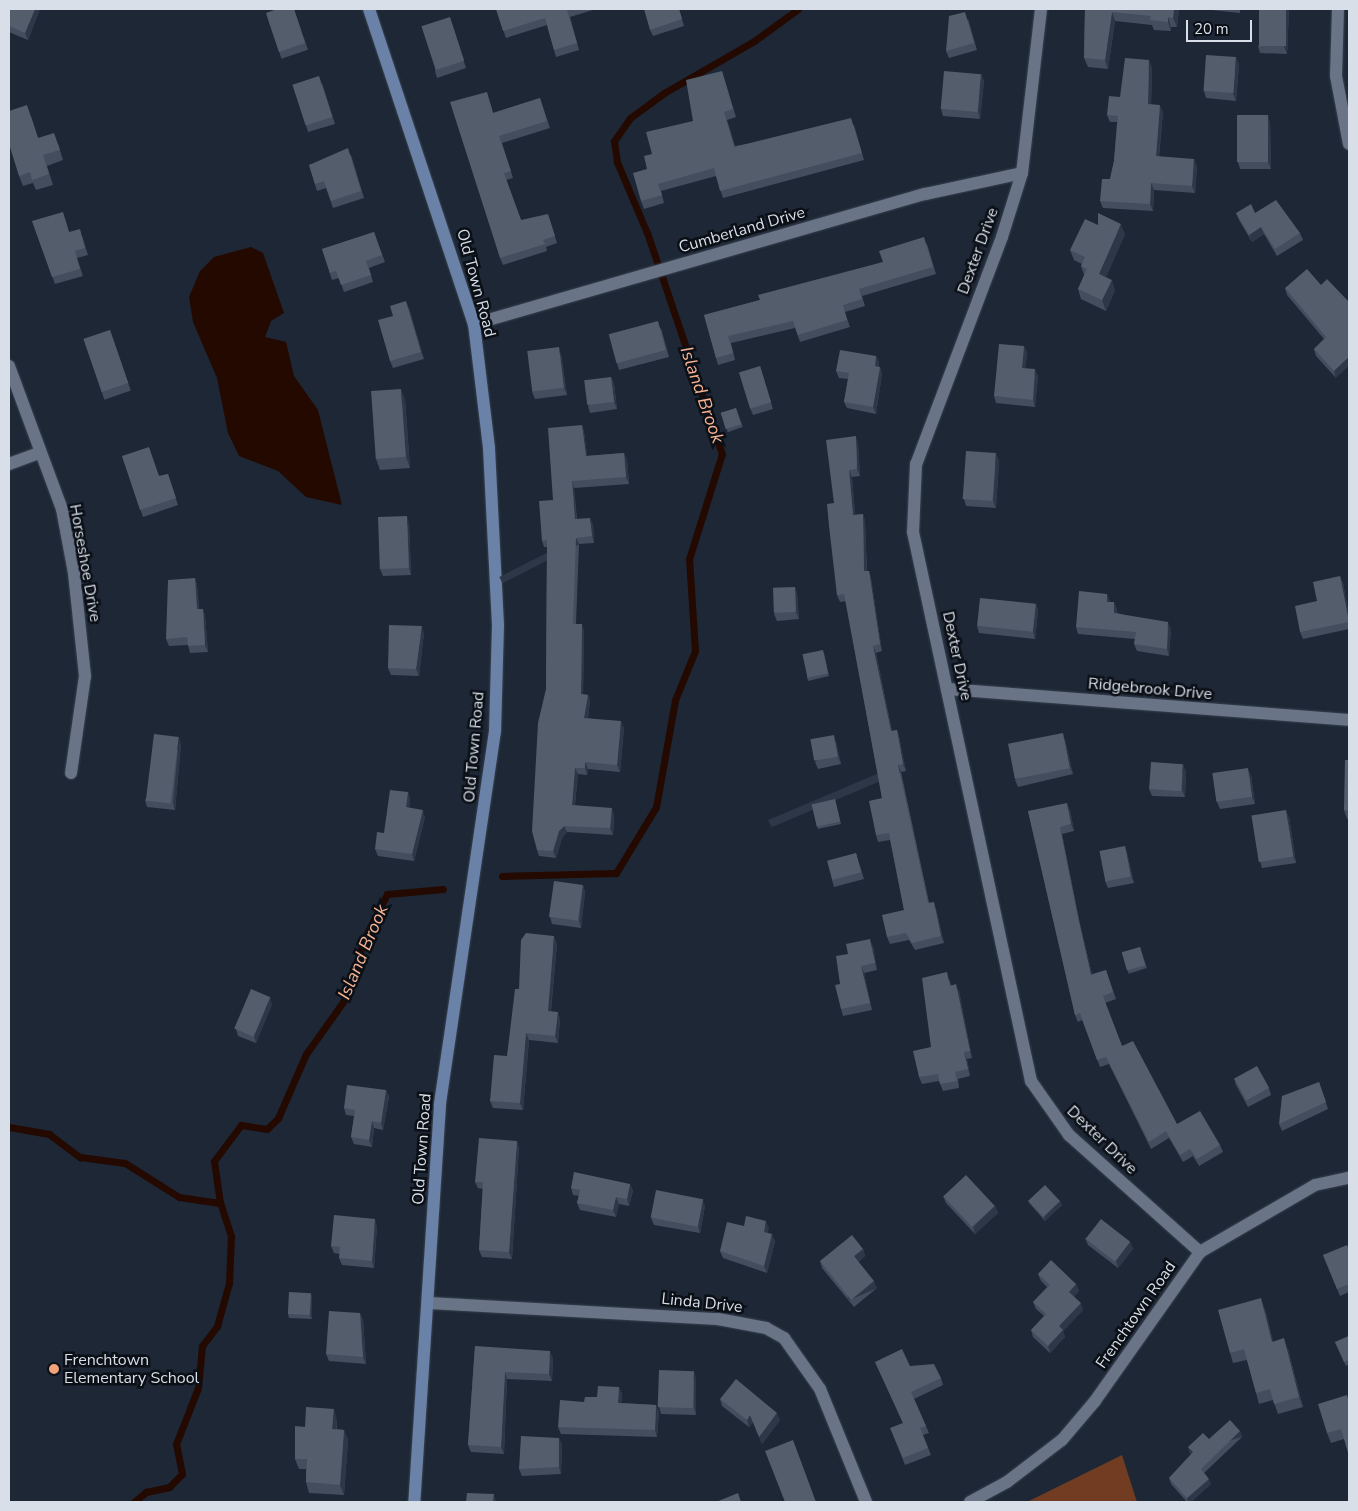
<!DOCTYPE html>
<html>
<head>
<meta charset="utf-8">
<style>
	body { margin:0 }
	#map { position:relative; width:1358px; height:1511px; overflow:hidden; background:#1d2736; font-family:"Nunito Sans",sans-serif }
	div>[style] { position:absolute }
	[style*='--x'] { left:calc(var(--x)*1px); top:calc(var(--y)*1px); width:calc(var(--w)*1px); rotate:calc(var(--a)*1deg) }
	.forest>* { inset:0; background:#713c22 }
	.water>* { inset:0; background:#230900 }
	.stream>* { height:7px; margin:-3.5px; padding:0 3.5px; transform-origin:3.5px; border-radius:3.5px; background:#230900 }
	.roads { filter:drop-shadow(0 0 1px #39414e) drop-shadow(0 0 1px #39414e) }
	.minor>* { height:12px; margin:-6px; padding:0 6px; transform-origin:6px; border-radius:6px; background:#697487 }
	.secondary>* { height:12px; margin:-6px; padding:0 6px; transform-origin:6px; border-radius:6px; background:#6a81a8 }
	.wall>* { inset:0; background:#434d5e; transform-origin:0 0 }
	.shaded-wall>* { inset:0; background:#2d3747; transform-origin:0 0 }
	.building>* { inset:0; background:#535d6c; transform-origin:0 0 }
	.dots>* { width:14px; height:14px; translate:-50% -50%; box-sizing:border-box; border:2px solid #0b0f16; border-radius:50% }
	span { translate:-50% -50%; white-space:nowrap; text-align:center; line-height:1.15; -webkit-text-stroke:5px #0b0f16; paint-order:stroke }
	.street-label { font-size:16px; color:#d8dfe9 }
	.poi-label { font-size:16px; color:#d8dfe9 }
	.left { translate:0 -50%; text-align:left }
	.water-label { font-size:18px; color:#f7b393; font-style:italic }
	.frame { position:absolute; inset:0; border:10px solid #d8dfe9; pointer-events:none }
	.scale { position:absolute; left:1186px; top:20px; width:66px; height:22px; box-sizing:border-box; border:2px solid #d8dfe9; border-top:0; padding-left:6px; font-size:15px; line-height:18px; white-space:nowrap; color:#d8dfe9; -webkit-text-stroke:4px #0b0f16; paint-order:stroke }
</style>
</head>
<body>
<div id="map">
	<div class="forest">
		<i style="clip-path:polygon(1122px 1455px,1137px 1502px,1027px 1502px)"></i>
	</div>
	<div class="water">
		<i style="clip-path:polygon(251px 247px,263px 253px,284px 313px,271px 321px,265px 337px,286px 342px,294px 376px,318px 410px,342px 505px,306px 497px,278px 471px,239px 456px,228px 433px,217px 378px,193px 322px,189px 297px,200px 271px,214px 257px)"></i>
	</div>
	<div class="stream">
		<i style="--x:502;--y:876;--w:114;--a:-1.5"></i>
		<i style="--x:616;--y:873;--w:77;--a:-58.8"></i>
		<i style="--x:656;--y:807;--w:109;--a:-79.9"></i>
		<i style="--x:675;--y:700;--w:53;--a:-67.8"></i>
		<i style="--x:695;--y:651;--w:92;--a:-93.7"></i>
		<i style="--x:689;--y:559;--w:110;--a:-72.6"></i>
		<i style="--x:722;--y:454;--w:233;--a:-108.7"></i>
		<i style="--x:647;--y:233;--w:77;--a:-112.9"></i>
		<i style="--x:617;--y:162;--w:21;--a:-98"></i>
		<i style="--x:614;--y:141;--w:28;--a:-55"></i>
		<i style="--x:630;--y:118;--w:42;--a:-36.3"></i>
		<i style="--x:664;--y:93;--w:104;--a:-30"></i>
		<i style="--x:754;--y:41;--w:54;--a:-36"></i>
		<i style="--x:9;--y:1127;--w:41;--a:9.9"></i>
		<i style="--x:49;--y:1134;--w:39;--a:37"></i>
		<i style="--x:80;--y:1157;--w:45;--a:7.6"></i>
		<i style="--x:125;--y:1163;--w:64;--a:32.2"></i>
		<i style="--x:179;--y:1197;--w:41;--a:8.3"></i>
		<i style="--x:134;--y:1502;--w:16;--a:-40"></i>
		<i style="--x:146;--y:1492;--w:24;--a:-12"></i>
		<i style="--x:169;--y:1487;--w:18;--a:-45"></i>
		<i style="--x:182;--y:1474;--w:31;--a:-101"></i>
		<i style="--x:176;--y:1444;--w:60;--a:-68.6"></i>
		<i style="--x:198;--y:1388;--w:42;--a:-84.6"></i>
		<i style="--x:202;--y:1346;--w:25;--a:-53"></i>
		<i style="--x:217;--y:1326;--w:45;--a:-74.4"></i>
		<i style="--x:229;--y:1283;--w:47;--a:-87.6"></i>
		<i style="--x:231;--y:1236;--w:35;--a:-108"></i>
		<i style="--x:220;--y:1203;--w:42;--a:-98.1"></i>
		<i style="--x:214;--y:1161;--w:45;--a:-53.1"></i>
		<i style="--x:241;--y:1125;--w:26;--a:9"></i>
		<i style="--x:267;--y:1129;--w:16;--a:-45"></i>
		<i style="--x:278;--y:1118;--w:70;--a:-66.4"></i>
		<i style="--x:306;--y:1054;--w:64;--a:-54.6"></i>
		<i style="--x:343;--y:1002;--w:69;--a:-71.3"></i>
		<i style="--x:365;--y:937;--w:48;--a:-62.9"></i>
		<i style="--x:387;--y:894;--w:56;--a:-5.1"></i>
	</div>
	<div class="roads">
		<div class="minor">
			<i style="--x:1041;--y:9;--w:165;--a:96.6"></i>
			<i style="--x:1022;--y:173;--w:67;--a:107.4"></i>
			<i style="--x:1002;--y:237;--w:243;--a:110.7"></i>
			<i style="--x:916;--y:464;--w:68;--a:92.5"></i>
			<i style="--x:913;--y:532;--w:562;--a:77.87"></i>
			<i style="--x:1031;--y:1081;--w:66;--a:54.9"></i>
			<i style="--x:1069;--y:1135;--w:176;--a:41.8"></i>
			<i style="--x:1338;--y:9;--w:67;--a:91.7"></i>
			<i style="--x:1336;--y:76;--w:69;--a:79.2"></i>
			<i style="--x:474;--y:324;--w:469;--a:-16.1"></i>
			<i style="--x:925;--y:194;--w:99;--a:-12.2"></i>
			<i style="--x:9;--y:366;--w:153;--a:69.7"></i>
			<i style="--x:62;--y:509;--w:65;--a:79.4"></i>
			<i style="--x:74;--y:573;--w:104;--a:83.9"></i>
			<i style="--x:85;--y:676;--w:98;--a:98.2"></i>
			<i style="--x:9;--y:464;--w:33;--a:-20"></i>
			<i style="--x:947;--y:689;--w:403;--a:4.4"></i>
			<i style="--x:429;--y:1303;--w:289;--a:3.2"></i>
			<i style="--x:718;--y:1319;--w:49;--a:10.6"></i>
			<i style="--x:766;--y:1328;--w:21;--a:29"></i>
			<i style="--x:784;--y:1338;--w:62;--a:54.8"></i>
			<i style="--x:820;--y:1389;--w:122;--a:67.8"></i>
			<i style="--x:970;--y:1502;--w:42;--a:-28.4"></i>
			<i style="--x:1007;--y:1482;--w:69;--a:-37.4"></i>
			<i style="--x:1062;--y:1440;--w:51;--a:-49.8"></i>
			<i style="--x:1095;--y:1401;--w:182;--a:-54.8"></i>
			<i style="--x:1200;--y:1252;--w:133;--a:-30.2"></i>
			<i style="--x:1315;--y:1185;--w:35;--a:-12"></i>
		</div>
		<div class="secondary">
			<i style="--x:369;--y:9;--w:332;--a:71.6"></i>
			<i style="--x:474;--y:324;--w:125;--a:83.1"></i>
			<i style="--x:489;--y:448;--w:177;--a:87.1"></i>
			<i style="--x:498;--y:625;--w:106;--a:91.6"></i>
			<i style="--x:495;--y:731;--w:378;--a:98.4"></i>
			<i style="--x:440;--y:1105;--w:398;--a:93.7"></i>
		</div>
	</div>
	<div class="wall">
		<i style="clip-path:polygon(9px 9px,40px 9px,28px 40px,9px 32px)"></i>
		<i style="left:294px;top:9px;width:43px;height:28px;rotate:71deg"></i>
		<i style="clip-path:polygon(496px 9px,596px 9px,570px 17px,579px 50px,556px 57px,547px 25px,506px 38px)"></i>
		<i style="clip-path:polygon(679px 9px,684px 26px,653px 36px,650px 30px)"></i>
		<i style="clip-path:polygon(1085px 9px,1179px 9px,1177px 27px,1171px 27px,1171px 31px,1154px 30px,1152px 25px,1115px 21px,1108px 69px,1088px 67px,1084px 58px)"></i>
		<i style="clip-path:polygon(1202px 9px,1240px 9px,1240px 13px)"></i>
		<i style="clip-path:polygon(1289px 9px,1287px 54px,1260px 53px,1258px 46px)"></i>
		<i style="clip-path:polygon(968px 19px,977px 50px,949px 58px,946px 51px)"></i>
		<i style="clip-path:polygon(452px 24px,466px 68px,437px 78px,435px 71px)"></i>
		<i style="clip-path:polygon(1239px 64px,1236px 101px,1206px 98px,1204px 91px)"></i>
		<i style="clip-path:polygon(1152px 67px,1151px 104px,1163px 112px,1159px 157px,1197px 166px,1195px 193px,1154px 190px,1153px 211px,1103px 208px,1100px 201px,1110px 179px,1114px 161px,1117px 122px,1110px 122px,1107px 115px,1120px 97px)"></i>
		<i style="clip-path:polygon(722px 71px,736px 117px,727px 120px,735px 146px,854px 125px,864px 160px,723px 198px,716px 176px,661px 191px,664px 203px,644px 209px,641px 201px,647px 169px,652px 154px,693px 121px)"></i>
		<i style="clip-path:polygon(981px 74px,984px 81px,980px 119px,943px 116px,941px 109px)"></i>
		<i style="clip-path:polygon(322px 83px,335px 124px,308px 132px,306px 125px)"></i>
		<i style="clip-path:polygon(540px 98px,550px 128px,502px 143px,513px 178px,506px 180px,521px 220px,550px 221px,557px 243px,546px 247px,547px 251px,503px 265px,500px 258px,489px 99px,493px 113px)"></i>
		<i style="clip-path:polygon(31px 116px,38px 138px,58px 144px,63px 160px,47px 166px,53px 185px,36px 190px,33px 183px,23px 186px,19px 176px)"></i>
		<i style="clip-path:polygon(1270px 122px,1271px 169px,1240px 169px,1238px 162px)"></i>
		<i style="clip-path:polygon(351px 155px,364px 198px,333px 208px,326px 188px,317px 191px,309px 165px)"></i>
		<i style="clip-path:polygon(1236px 213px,1255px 213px,1300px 233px,1303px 240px,1277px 256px,1264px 234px,1252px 242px,1239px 220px)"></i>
		<i style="clip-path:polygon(65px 219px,69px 232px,82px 236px,88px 255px,77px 258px,83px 276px,55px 284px,32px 221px)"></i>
		<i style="clip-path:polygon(1098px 225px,1125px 234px,1106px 277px,1115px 290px,1106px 311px,1081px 299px,1078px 289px,1084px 275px,1081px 266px,1082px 264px,1074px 260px,1070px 250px)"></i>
		<i style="clip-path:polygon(374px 232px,385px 262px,369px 268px,373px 282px,344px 292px,339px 278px,332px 280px,322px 249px)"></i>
		<i style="clip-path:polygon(927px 244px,936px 274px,862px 296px,865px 306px,845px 312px,850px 327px,800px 342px,795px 328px,731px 343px,735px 360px,718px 365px,704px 315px,760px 300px,883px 262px)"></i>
		<i style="clip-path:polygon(1321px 285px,1336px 378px,1316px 356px,1314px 349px,1324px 339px,1287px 295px,1285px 288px)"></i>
		<i style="clip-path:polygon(409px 308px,424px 359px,393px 368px,390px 361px,393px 316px)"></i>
		<i style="clip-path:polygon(661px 328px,669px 357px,619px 370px,617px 363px)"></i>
		<i style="left:110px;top:330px;width:64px;height:28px;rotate:71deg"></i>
		<i style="clip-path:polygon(1024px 346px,1027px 353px,1025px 368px,1038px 376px,1035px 407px,996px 403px,994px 396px)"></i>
		<i style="clip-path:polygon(561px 354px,567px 395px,535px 399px,532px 392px)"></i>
		<i style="clip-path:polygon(876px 356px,879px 363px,878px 367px,880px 367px,882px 374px,876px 414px,847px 408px,844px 402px,848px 379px,839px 378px,836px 371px)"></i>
		<i style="clip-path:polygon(760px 366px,773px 409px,753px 415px,750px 408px)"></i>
		<i style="clip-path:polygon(611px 377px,614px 384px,617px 409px,590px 413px,588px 406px)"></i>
		<i style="clip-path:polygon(405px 399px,410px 468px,380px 470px,376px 459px)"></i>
		<i style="left:736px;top:408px;width:20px;height:16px;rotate:70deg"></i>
		<i style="clip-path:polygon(582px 425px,584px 432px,587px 456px,624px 453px,627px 460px,629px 484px,574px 488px,577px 519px,593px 524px,594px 543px,579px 544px,576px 624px,584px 630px,583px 694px,588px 695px,590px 701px,588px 718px,624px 728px,620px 772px,588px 769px,587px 775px,578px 774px,575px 805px,614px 815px,613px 835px,567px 832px,562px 838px,556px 858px,539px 856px,537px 850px,546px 689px,547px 547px,544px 547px,542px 541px,553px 500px)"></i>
		<i style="clip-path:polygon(858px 443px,860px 476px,852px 477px,855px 515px,863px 514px,865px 521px,867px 571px,869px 571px,871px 578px,882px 651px,876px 653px,892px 731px,897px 730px,899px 737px,906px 771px,901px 772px,929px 902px,936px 909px,944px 943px,915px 950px,909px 940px,890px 944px,887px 937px,904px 910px,890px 840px,878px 842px,876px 835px,882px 798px,846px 601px,840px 602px,837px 595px,834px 503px)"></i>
		<i style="clip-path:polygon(122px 456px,160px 476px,168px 474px,178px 505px,143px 517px)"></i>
		<i style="clip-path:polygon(999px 460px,996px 508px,966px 506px,964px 499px)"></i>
		<i style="clip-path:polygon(409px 523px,411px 575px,383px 576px,380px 569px)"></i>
		<i style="clip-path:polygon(1340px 576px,1343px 583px,1349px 616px,1349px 629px,1303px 639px,1300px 632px,1317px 601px)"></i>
		<i style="clip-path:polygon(195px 578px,197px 585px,199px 609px,203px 609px,205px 616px,208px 652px,190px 653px,188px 645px,169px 646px,166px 639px)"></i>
		<i style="clip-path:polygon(795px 587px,797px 594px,799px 619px,777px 621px,774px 614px)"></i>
		<i style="clip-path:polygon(1107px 594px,1110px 602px,1114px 602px,1117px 609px,1117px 613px,1171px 629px,1169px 656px,1137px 651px,1134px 644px,1135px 639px,1078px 634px,1076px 627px)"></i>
		<i style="clip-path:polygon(1036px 604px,1038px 611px,1035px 639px,979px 633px,977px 626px)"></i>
		<i style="clip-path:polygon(424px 633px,419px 676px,391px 675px,388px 668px)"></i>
		<i style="clip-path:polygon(824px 653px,829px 676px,808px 681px,807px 677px)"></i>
		<i style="clip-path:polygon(1065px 740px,1073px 774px,1018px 787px,1015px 780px)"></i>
		<i style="clip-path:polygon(836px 742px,841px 764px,818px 769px,815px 762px)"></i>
		<i style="clip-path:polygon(181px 744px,175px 810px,147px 807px,145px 800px)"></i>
		<i style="clip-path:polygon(1349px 760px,1349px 819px,1347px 819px,1344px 810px)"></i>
		<i style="clip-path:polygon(1186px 771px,1185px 797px,1152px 796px,1149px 789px)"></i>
		<i style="clip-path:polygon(1251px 775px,1255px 804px,1220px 809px,1217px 802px)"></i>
		<i style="clip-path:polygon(408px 792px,410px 799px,409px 808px,425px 817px,414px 861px,378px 856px,375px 849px)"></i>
		<i style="clip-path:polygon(835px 799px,841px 824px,818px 829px,817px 826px)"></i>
		<i style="clip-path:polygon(1070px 810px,1074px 831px,1062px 834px,1080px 924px,1092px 974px,1106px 970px,1116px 999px,1105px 1003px,1122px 1046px,1177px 1124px,1220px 1145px,1223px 1152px,1199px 1166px,1193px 1156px,1183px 1162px,1169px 1138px,1151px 1149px,1109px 1064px,1100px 1067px,1082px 1020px,1078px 1022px,1075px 1015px,1028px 811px)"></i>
		<i style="clip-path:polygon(1289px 817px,1296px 863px,1262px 868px,1260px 861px)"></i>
		<i style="clip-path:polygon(1125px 846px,1127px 853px,1134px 883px,1108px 888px,1105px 881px)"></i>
		<i style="clip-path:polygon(856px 853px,864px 879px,834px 887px,832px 880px)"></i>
		<i style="clip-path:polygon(583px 885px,585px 892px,581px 928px,552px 924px,550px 917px)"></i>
		<i style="clip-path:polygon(557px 943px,551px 1011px,560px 1019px,558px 1043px,529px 1040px,523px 1110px,493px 1108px,490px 1101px,507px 1056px,519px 989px)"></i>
		<i style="clip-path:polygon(873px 946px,877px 970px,864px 973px,872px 1010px,843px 1016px,841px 1009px,840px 984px,848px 954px)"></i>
		<i style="left:1140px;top:947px;width:22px;height:19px;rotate:72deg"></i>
		<i style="clip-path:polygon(949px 979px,951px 985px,959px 991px,972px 1058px,967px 1059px,970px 1076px,958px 1079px,959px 1088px,943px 1091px,939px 1081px,922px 1084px,919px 1077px,931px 1047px)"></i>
		<i style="clip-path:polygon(272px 1004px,256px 1043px,238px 1036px,236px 1029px)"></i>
		<i style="clip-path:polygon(1234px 1078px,1269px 1088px,1271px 1095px,1248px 1107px,1236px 1085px)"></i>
		<i style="clip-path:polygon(1319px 1082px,1328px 1109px,1282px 1131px,1279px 1124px)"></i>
		<i style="clip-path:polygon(386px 1090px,389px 1097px,383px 1130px,374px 1128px,372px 1147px,354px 1144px,351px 1137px,354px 1116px,346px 1115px,344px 1108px)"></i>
		<i style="clip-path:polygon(517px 1141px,519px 1148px,512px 1259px,482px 1257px,479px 1250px,483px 1189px,478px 1188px,475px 1182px)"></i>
		<i style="clip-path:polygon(630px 1184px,633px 1191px,629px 1206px,619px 1204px,616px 1217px,580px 1210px,577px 1203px,579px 1196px,573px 1195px,571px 1188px)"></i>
		<i style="clip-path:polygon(943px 1196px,995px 1206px,998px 1213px,975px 1234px,946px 1203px)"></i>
		<i style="clip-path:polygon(1028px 1201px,1060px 1201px,1062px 1205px,1045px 1221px,1030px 1204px)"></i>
		<i style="clip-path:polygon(705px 1206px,700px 1233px,654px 1225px,651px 1218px)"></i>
		<i style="clip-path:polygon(377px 1226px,374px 1268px,342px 1265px,339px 1258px,340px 1254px,334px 1253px,331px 1246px)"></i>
		<i style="clip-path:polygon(744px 1226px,769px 1228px,767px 1233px,775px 1241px,767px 1273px,723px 1258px,720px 1251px)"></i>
		<i style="clip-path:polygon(1085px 1238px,1130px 1242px,1133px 1249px,1118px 1268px,1088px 1245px)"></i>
		<i style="clip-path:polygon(863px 1249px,865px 1256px,858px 1262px,877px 1288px,854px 1307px,822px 1268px,820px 1261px)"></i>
		<i style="clip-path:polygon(1349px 1250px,1349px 1292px,1340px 1296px,1323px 1255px)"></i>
		<i style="clip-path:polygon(1038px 1274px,1076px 1284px,1079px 1291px,1074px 1296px,1083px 1310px,1063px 1331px,1065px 1337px,1050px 1353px,1033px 1337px,1031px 1330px,1044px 1316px,1036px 1309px,1033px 1302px,1047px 1287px,1041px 1281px)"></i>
		<i style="clip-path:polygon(312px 1296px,312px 1319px,289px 1318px,288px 1314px)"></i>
		<i style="clip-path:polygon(1265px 1309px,1273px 1341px,1288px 1349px,1303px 1407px,1278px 1414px,1273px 1400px,1259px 1404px,1247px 1360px,1233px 1363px,1230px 1353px)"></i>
		<i style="clip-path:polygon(360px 1313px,363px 1320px,366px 1364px,329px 1361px,326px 1354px)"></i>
		<i style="clip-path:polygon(1349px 1336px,1349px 1364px,1346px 1366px,1335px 1342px)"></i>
		<i style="clip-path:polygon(475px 1346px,553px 1358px,552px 1381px,507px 1379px,504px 1454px,471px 1452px,468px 1445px)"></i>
		<i style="clip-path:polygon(875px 1362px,910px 1366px,941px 1378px,943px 1385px,914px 1399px,929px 1433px,923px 1435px,931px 1455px,905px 1465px,893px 1435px,903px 1423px)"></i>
		<i style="clip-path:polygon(696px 1378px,696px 1415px,661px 1414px,659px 1407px)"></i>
		<i style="clip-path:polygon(619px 1387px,622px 1394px,621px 1403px,656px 1405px,659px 1412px,657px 1437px,561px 1434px,558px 1427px,584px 1402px,597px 1397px)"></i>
		<i style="clip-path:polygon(1347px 1395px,1344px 1439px,1331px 1443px,1327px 1433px)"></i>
		<i style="clip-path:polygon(720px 1399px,780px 1420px,762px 1444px,753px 1422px,749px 1427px,722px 1406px)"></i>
		<i style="clip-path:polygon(337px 1420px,337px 1429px,344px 1430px,348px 1440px,344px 1495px,309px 1493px,306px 1482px,306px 1469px,299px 1469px,295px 1459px,305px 1427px)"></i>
		<i style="clip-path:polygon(1240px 1431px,1242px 1437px,1204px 1473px,1211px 1484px,1191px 1502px,1187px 1502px,1171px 1484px,1169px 1478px,1192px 1454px,1190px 1453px,1188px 1447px,1209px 1439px)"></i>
		<i style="clip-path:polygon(559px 1438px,562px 1445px,561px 1474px,522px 1476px,519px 1469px)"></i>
	</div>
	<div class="shaded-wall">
		<i style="clip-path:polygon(35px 9px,40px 9px,28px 40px,25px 33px)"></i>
		<i style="clip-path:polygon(1174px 9px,1179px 9px,1177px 27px,1173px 18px)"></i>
		<i style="clip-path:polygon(1286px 9px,1289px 9px,1287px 54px,1284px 47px)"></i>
		<i style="clip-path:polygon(1112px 12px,1115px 21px,1108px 69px,1105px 60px)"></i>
		<i style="clip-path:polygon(1168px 17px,1171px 27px,1171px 31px,1168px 22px)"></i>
		<i style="clip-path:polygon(1236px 57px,1239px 64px,1236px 101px,1233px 94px)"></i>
		<i style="clip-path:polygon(1149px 60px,1152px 67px,1151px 111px,1148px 104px)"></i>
		<i style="clip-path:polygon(981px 74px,984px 81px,980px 119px,978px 112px)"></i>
		<i style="clip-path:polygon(1160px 105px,1163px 112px,1158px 163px,1156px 156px)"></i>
		<i style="clip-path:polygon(1268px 115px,1270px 122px,1271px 169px,1268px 162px)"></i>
		<i style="clip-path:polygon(1194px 159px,1197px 166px,1195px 193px,1192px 186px)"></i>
		<i style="clip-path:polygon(1151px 183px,1154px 190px,1153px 211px,1150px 204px)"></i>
		<i style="clip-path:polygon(1121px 224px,1125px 234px,1103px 284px,1099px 274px)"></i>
		<i style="clip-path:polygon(1261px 227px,1264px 234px,1252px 242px,1249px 235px)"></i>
		<i style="clip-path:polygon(1112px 280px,1115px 290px,1106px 311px,1102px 300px)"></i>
		<i style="clip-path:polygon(406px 301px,409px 308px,424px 359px,421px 352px)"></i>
		<i style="clip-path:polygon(1024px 346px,1027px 353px,1025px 375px,1022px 368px)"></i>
		<i style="clip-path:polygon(559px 347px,561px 354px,567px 395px,564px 388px)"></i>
		<i style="clip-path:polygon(876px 356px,879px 363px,877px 373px,875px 366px)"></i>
		<i style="clip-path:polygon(1349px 357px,1349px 366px,1336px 378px,1334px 371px)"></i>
		<i style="clip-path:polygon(880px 367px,882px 374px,876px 414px,873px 407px)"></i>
		<i style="clip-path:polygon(1035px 369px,1038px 376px,1035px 407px,1033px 400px)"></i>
		<i style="clip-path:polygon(611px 377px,614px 384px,617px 409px,614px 402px)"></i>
		<i style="clip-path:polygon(401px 389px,405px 399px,410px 468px,406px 457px)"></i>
		<i style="clip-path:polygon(582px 425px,584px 432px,588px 462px,586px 456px)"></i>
		<i style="clip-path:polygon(856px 436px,858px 443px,860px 476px,857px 469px)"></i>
		<i style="clip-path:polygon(624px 453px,627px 460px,629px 484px,626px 477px)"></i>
		<i style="clip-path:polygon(996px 453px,999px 460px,996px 508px,993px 501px)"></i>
		<i style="clip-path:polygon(849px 470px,852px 477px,856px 522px,853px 515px)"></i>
		<i style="clip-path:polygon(572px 481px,574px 488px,577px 525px,575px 519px)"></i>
		<i style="clip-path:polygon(863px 514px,865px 521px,867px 578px,864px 571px)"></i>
		<i style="clip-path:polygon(407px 516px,409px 523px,411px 575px,409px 568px)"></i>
		<i style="clip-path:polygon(590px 518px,593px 524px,594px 543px,592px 536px)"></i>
		<i style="left:576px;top:538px;width:7px;height:86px;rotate:63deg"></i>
		<i style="clip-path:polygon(869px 571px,871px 578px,882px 651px,880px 644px)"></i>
		<i style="clip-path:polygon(1340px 576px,1343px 583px,1349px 616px,1349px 622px)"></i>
		<i style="clip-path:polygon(195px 578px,197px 585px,199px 616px,197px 609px)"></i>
		<i style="clip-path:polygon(795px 587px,797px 594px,799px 619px,796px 612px)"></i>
		<i style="clip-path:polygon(1107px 594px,1110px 601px,1109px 609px,1107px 602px)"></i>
		<i style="clip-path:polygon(1114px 602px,1117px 609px,1116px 620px,1114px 613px)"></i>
		<i style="clip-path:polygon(1036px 604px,1038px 611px,1035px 639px,1033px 632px)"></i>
		<i style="clip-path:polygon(203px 609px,205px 616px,208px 652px,205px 645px)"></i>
		<i style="clip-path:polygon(1168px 622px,1171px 629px,1169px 656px,1167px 649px)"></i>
		<i style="clip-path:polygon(582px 624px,584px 630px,583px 700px,581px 694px)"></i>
		<i style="clip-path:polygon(422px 626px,424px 633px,419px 676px,416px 669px)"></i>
		<i style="clip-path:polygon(873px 646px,876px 653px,893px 738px,891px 731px)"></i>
		<i style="clip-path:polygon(588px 695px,590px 701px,587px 725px,584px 718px)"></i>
		<i style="clip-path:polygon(621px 721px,624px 728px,620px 772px,617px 765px)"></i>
		<i style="clip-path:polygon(897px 730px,899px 737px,906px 771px,903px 764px)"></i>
		<i style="clip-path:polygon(1063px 733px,1065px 740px,1073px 774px,1070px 768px)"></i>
		<i style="clip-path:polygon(834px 735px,836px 742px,841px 764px,838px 757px)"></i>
		<i style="clip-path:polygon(179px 737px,181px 744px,175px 810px,173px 803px)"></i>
		<i style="clip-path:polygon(585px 762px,588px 769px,587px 775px,585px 768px)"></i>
		<i style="clip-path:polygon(1183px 764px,1186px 771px,1185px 797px,1182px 790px)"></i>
		<i style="left:898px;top:765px;width:8px;height:141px;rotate:67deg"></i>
		<i style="clip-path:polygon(575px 768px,578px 774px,574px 812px,572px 805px)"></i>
		<i style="clip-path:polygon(1248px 768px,1251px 775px,1255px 804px,1252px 797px)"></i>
		<i style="clip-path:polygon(408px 792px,410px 799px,408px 814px,406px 807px)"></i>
		<i style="clip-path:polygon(1067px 803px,1070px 810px,1074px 831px,1071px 824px)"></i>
		<i style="clip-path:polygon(612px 808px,614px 815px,613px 835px,610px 828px)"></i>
		<i style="clip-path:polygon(423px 810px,425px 817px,414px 861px,412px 854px)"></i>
		<i style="clip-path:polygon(1286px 810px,1289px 817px,1296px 863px,1293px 856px)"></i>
		<i style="clip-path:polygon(564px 826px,567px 832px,562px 838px,556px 858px,553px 851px,559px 831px)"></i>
		<i style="clip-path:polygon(1060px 827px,1062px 834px,1080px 924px,1094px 982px,1091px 975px,1078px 917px)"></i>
		<i style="clip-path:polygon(1125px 846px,1127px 853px,1134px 883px,1131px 876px)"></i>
		<i style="clip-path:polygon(583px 885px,585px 892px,581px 928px,579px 921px)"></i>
		<i style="clip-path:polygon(934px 902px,936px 909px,944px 943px,941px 936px)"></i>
		<i style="clip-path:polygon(554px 936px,557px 943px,550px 1018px,548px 1011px)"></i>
		<i style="clip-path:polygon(870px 939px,873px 946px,877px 970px,875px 963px)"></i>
		<i style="clip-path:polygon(861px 966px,864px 973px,872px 1010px,870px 1003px)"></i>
		<i style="clip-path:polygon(956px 984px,959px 991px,972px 1058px,970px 1051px)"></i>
		<i style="clip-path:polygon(270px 997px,272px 1004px,256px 1043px,254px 1036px)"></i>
		<i style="clip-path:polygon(558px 1012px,560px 1019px,558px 1043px,555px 1036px)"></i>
		<i style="clip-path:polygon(526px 1033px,529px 1040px,523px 1110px,520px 1103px)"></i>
		<i style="clip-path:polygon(964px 1052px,967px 1059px,970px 1076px,968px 1069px)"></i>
		<i style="clip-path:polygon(386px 1090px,389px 1097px,383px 1130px,381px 1123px)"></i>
		<i style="clip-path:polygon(372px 1121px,374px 1128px,372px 1147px,369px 1140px)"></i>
		<i style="clip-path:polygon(517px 1141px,519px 1148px,512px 1259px,509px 1252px)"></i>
		<i style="clip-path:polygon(630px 1184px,633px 1191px,629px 1206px,627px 1199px)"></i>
		<i style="clip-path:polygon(616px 1197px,619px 1204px,616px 1217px,613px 1210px)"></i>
		<i style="clip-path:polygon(703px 1199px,705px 1206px,700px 1233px,698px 1226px)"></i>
		<i style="clip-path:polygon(1060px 1201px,1062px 1205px,1045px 1221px,1044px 1217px)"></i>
		<i style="clip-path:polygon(995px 1206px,998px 1213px,975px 1234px,973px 1227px)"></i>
		<i style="clip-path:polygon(375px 1219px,377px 1226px,374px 1268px,372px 1261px)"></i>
		<i style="clip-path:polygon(766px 1221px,769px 1228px,766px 1239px,764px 1232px)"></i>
		<i style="clip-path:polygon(772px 1234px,775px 1241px,767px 1273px,764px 1266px)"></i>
		<i style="clip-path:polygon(1130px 1242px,1133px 1249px,1118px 1268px,1116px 1261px)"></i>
		<i style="clip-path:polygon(863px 1249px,865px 1256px,856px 1263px,854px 1256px)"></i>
		<i style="left:874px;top:1281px;width:8px;height:30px;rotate:67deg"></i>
		<i style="clip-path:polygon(1076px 1284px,1079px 1291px,1071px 1299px,1069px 1292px)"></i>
		<i style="clip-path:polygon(311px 1293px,312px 1296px,312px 1319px,310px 1316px)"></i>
		<i style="clip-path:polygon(1261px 1298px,1265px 1309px,1276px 1352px,1272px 1342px)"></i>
		<i style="clip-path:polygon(1081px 1303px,1083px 1310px,1063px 1331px,1065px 1337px,1050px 1353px,1048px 1346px,1059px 1326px)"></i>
		<i style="clip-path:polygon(360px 1313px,363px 1320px,366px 1364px,363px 1357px)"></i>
		<i style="clip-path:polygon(1284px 1338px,1288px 1349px,1303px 1407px,1299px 1397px)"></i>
		<i style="clip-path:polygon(550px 1351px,553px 1358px,552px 1381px,549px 1374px)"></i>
		<i style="clip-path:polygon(694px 1371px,696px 1378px,696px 1415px,694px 1408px)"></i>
		<i style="clip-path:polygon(505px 1372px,507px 1379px,504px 1454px,501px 1447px)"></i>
		<i style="clip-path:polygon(619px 1387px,622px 1394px,621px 1410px,618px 1403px)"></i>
		<i style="clip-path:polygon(656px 1405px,659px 1412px,657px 1437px,655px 1430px)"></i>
		<i style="clip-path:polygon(334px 1409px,337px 1420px,336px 1439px,332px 1429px)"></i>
		<i style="clip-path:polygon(777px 1413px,780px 1420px,762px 1444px,759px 1437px)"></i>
		<i style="clip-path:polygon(750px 1415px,753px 1422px,749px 1427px,747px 1420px)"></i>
		<i style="clip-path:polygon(344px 1430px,348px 1440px,344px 1495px,340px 1485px)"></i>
		<i style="left:1240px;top:1431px;width:6px;height:54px;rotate:72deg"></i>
		<i style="clip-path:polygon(559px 1438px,562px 1445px,561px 1474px,559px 1467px)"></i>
		<i style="clip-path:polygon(1209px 1479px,1211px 1484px,1191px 1502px,1188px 1502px,1187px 1498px)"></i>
		<i style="clip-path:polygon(494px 1494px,496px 1501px,496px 1502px,493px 1502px)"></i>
	</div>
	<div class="building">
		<i style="clip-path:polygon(9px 9px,35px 9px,25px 33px,9px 26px)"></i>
		<i style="clip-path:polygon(277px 9px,294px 9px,305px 43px,279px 52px,266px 13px)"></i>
		<i style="clip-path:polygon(496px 9px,571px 9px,567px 10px,577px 43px,554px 50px,545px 18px,503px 31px)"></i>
		<i style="clip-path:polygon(644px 9px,679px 9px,682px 19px,650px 30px)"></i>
		<i style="clip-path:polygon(1085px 9px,1174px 9px,1173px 18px,1168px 17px,1168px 22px,1150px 20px,1151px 16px,1112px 12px,1105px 60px,1084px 58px)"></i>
		<i style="left:1259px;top:9px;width:27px;height:37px"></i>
		<i style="clip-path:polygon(965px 12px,974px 43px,946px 51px,949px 16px)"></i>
		<i style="left:450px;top:17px;width:46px;height:30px;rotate:72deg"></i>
		<i style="left:1206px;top:55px;width:30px;height:36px;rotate:4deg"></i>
		<i style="clip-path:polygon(1125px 58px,1149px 60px,1148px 104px,1160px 105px,1156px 156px,1194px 159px,1192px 186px,1151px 183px,1150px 204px,1100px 201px,1102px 179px,1110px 179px,1114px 161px,1118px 116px,1107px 115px,1109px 96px,1120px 97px)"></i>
		<i style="clip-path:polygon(722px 71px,733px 109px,724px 112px,734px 147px,851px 118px,862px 153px,720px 191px,714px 168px,658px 184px,662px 195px,641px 201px,633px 173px,647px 169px,644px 156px,652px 154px,646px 132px,693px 121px,686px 80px)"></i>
		<i style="left:944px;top:71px;width:37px;height:38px;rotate:5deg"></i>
		<i style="left:319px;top:76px;width:43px;height:28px;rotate:72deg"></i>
		<i style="clip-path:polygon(487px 92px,493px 113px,540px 98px,547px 121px,499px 136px,511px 171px,504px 173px,521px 220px,548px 214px,555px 236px,543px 240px,545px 244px,500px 258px,450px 102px)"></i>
		<i style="clip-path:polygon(27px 105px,38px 138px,54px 133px,60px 150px,43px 155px,49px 174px,32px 180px,30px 172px,19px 176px,9px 144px,9px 111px)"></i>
		<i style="left:1237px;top:115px;width:31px;height:47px"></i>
		<i style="clip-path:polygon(348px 148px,361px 191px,331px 201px,324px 181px,315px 184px,309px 165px)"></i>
		<i style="clip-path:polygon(1276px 200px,1300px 233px,1275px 249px,1261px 227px,1249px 235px,1236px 213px,1251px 204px,1255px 213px)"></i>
		<i style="clip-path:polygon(63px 212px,69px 232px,80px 229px,85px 248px,75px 251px,80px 269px,52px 277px,32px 221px)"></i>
		<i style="clip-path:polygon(1098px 213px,1121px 224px,1099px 274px,1112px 280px,1102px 300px,1078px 289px,1087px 269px,1081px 266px,1085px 257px,1070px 250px,1085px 219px,1098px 225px)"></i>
		<i style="clip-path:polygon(374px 232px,382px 255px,366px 261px,371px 275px,341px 285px,336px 271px,330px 273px,322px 249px)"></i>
		<i style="clip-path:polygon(924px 237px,933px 267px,859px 289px,862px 299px,843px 305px,847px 320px,798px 335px,793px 321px,728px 336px,733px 353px,716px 358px,704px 315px,760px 300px,758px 295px,883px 262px,879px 251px)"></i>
		<i style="clip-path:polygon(1307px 269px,1321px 285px,1327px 279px,1349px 302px,1349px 357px,1334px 371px,1314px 349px,1326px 337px,1285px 288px)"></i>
		<i style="clip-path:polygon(406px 301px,421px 352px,390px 361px,378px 320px,393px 316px,390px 306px)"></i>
		<i style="left:658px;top:321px;width:30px;height:51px;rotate:75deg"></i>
		<i style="left:110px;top:330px;width:56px;height:28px;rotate:71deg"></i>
		<i style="clip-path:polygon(999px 344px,1024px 346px,1022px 368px,1035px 369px,1033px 400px,994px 396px)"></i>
		<i style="left:559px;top:347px;width:41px;height:32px;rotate:83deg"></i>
		<i style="clip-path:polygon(840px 350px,876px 356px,875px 366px,880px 367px,873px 407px,844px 402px,849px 373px,836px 371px)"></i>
		<i style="left:760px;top:366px;width:38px;height:22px;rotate:73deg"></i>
		<i style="left:611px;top:377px;width:25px;height:27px;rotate:83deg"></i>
		<i style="left:401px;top:389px;width:68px;height:30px;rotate:86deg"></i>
		<i style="left:736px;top:408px;width:17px;height:16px;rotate:73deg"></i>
		<i style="clip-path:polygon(582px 425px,586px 456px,624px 453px,626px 477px,572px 481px,575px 519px,590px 518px,592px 536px,576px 538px,573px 624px,582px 624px,581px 694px,588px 695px,584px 718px,621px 721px,617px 765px,585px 762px,585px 768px,575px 768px,572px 805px,612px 808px,610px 828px,564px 826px,559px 831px,553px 851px,537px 850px,532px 831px,538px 723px,546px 689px,547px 540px,542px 541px,539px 501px,553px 500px,548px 428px)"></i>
		<i style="clip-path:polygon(856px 436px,857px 469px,849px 470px,853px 515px,863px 514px,864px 571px,869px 571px,880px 644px,873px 646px,891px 731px,897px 730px,903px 764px,898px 765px,928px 903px,934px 902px,941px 936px,912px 943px,906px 933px,887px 937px,882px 915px,904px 910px,889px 833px,876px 835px,869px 801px,882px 798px,844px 594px,837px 595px,829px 526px,827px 504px,834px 503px,826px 440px)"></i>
		<i style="clip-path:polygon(149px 447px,159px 476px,168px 474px,176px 498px,140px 510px,122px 456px)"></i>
		<i style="left:966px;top:451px;width:30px;height:48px;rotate:4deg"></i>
		<i style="left:407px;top:516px;width:52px;height:29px;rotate:88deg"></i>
		<i style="clip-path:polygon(1340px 576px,1349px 622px,1300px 632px,1295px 606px,1317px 601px,1313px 582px)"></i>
		<i style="clip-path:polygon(195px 578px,197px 609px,203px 609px,205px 645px,188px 646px,187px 637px,166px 639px,168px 580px)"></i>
		<i style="left:795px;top:587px;width:25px;height:22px;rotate:88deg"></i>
		<i style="clip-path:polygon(1079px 591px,1107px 594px,1107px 602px,1114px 602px,1114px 613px,1168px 622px,1167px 649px,1134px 644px,1136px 632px,1076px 627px)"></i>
		<i style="left:980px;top:598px;width:56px;height:28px;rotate:6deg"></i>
		<i style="clip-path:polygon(389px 625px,422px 626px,416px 669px,388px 668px)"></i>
		<i style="left:823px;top:650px;width:24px;height:21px;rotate:78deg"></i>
		<i style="left:1063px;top:733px;width:36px;height:56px;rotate:79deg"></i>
		<i style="left:154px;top:734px;width:25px;height:67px;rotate:7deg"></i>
		<i style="left:834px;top:735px;width:22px;height:24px;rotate:80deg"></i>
		<i style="clip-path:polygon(1345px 760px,1349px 760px,1349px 811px,1344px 810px)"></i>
		<i style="left:1151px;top:762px;width:32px;height:27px;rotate:4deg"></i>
		<i style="left:1248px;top:768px;width:29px;height:36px;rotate:82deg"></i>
		<i style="clip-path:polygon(390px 790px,408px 792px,406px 807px,423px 810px,412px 854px,375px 849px,377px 832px,384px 833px)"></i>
		<i style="left:835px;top:799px;width:23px;height:24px;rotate:77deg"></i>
		<i style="clip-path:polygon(1067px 803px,1071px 824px,1060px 827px,1078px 917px,1091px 975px,1106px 970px,1113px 992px,1103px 996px,1122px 1046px,1133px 1041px,1177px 1124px,1200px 1111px,1220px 1145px,1197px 1159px,1190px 1149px,1180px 1155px,1166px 1131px,1149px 1142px,1106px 1057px,1097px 1060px,1080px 1013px,1075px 1015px,1028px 811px)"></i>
		<i style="left:1286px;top:810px;width:47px;height:35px;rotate:81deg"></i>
		<i style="left:1125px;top:846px;width:31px;height:26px;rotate:79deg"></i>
		<i style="left:856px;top:853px;width:20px;height:30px;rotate:75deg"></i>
		<i style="left:554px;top:881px;width:29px;height:36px;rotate:8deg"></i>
		<i style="clip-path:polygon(526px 933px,554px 936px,548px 1011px,558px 1012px,555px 1036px,526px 1033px,520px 1103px,490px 1101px,494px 1055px,507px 1056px,515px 989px,519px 989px,521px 940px)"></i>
		<i style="clip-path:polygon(870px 939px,875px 963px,861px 966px,870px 1003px,841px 1009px,835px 985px,840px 984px,836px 956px,848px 954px,846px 944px)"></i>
		<i style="left:1140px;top:947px;width:19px;height:19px;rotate:74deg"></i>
		<i style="clip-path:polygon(947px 972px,950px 986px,956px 984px,970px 1051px,964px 1052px,968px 1069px,955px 1072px,957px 1081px,940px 1084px,938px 1074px,919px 1077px,913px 1051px,931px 1047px,922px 978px)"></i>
		<i style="left:251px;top:989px;width:21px;height:43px;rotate:23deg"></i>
		<i style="left:1257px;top:1066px;width:25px;height:26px;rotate:61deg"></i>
		<i style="clip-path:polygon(1319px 1082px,1326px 1102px,1279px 1124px,1282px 1096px)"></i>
		<i style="clip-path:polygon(347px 1085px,386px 1090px,381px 1123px,372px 1121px,369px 1140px,351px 1137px,355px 1110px,344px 1108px)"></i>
		<i style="clip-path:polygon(479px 1138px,517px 1141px,509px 1252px,479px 1250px,483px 1182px,475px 1182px)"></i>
		<i style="clip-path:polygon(574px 1172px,630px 1184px,627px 1199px,616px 1197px,613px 1210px,577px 1203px,580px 1190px,571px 1188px)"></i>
		<i style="left:966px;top:1175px;width:42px;height:31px;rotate:47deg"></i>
		<i style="left:1045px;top:1185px;width:22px;height:23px;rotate:47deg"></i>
		<i style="left:656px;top:1190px;width:48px;height:28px;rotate:11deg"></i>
		<i style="clip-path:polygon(334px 1215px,375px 1219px,372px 1261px,339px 1258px,340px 1247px,331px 1246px)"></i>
		<i style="clip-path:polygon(746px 1216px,766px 1221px,764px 1232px,772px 1234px,764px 1266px,720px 1251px,727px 1222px,744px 1226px)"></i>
		<i style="left:1101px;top:1219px;width:37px;height:25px;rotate:38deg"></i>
		<i style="clip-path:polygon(852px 1235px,863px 1249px,854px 1256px,874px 1281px,851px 1300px,820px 1261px)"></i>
		<i style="clip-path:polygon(1347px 1245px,1349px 1250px,1349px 1284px,1337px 1289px,1323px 1255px)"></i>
		<i style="clip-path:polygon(1051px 1260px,1076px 1284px,1069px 1292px,1081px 1303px,1059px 1326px,1063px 1330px,1048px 1346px,1031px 1330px,1046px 1314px,1033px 1302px,1050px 1285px,1038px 1274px)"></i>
		<i style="left:289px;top:1292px;width:22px;height:22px;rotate:3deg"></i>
		<i style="clip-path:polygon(1261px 1298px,1272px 1342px,1284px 1338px,1299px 1397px,1274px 1404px,1270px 1389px,1256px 1393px,1244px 1349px,1230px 1353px,1218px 1310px)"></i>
		<i style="clip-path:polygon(329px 1311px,360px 1313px,363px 1357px,326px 1354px)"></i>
		<i style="clip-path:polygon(1349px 1336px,1349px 1360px,1344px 1362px,1335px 1342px)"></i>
		<i style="clip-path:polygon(475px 1346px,550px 1351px,549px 1374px,505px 1372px,501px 1447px,468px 1445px)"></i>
		<i style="clip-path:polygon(902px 1349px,910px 1366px,934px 1364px,941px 1378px,911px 1392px,926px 1426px,920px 1428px,928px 1448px,903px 1458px,890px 1428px,903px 1423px,875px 1362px)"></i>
		<i style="left:659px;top:1370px;width:35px;height:37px;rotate:2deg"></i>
		<i style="clip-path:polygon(736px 1379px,777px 1413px,759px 1437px,750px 1415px,747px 1420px,720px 1399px)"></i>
		<i style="clip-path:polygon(598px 1386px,619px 1387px,618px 1403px,656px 1405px,655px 1430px,558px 1427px,560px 1400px,584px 1402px,585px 1397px,597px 1397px)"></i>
		<i style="clip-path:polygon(1347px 1395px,1349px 1402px,1349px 1456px,1341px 1429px,1327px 1433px,1318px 1404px)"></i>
		<i style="clip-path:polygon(306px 1407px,334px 1409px,332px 1429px,344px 1430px,340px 1485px,306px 1482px,307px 1459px,295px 1459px,295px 1426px,305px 1427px)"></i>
		<i style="clip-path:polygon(1230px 1420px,1240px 1431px,1201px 1469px,1209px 1479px,1187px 1498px,1169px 1478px,1193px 1452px,1188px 1447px,1203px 1433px,1209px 1439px)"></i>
		<i style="clip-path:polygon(521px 1436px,559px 1438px,559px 1467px,519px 1469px)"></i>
		<i style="clip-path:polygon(793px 1440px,816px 1502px,785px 1502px,765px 1451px)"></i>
		<i style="clip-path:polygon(467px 1493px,494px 1494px,493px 1502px,466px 1502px)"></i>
		<i style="clip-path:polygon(738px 1493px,741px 1502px,716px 1502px)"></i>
	</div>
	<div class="dots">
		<i style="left:54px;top:1369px;background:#f1a27b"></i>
	</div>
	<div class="street-label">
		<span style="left:742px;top:230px;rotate:-16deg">Cumberland Drive</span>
		<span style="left:978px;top:251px;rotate:-70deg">Dexter Drive</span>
		<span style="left:476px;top:283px;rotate:75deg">Old Town Road</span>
		<span style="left:85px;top:563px;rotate:80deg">Horseshoe Drive</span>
		<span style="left:957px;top:656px;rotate:78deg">Dexter Drive</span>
		<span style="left:1150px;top:689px;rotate:5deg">Ridgebrook Drive</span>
		<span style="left:474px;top:747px;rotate:-85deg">Old Town Road</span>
		<span style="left:1102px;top:1140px;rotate:44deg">Dexter Drive</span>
		<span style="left:422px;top:1149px;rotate:-86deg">Old Town Road</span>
		<span style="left:702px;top:1303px;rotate:6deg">Linda Drive</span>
		<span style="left:1136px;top:1315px;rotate:-55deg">Frenchtown Road</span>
	</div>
	<div class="poi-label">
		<span class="left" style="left:64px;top:1369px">Frenchtown<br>Elementary School</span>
	</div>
	<div class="water-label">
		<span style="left:702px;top:395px;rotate:71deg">Island Brook</span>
		<span style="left:363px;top:952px;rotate:-67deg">Island Brook</span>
	</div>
	<div class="frame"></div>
	<div class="scale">20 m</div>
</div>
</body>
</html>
